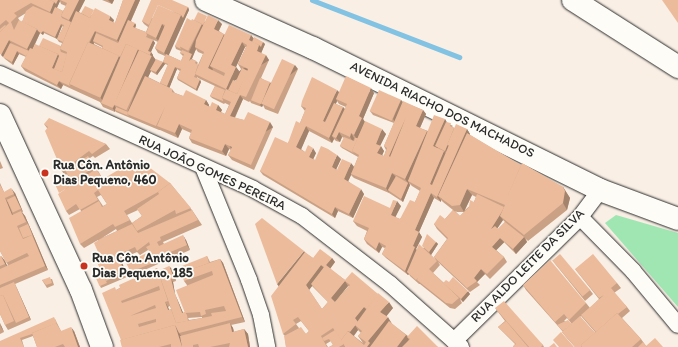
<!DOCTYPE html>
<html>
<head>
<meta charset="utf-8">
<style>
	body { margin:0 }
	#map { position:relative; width:678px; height:347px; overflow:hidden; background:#f9efe5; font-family:Itim,sans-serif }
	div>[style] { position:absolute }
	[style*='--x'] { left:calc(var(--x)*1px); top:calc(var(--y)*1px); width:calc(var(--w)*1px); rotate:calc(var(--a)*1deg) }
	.green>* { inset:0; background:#a0e6b3 }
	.stream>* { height:5px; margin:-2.5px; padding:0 2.5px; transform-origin:2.5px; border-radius:2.5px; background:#82c2e3 }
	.roads { filter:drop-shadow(0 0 1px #2b2b2b) drop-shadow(0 0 1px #2b2b2b) }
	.street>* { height:16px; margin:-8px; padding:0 8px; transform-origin:8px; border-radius:8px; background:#fdfcf7 }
	.secondary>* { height:22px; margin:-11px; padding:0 11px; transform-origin:11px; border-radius:11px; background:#fdfcf7 }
	.wall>* { inset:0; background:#caa185 }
	.shaded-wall>* { inset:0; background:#a4836c; transform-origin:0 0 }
	.building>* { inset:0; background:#ebbb9b; transform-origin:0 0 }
	.dots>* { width:11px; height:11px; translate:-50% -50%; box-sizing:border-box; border:2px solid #fdfcf7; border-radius:50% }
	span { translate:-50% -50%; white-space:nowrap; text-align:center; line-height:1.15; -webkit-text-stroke:3.5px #fdfcf7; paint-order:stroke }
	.street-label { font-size:13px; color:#2b2b2b }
	.poi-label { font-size:13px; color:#2b2b2b; font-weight:700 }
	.left { translate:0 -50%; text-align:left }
</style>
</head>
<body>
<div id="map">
	<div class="green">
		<i style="clip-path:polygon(616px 215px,678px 233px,678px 307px,605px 223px)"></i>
	</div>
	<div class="stream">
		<i style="--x:312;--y:0;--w:158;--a:21.2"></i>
	</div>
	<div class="roads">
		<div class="street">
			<i style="--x:0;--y:74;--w:278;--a:24.4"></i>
			<i style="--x:253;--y:189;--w:56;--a:28.9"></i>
			<i style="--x:302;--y:216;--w:111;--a:37.7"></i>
			<i style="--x:390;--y:284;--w:95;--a:41.6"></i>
			<i style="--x:203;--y:167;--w:122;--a:67.8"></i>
			<i style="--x:249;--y:280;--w:37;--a:71"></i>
			<i style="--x:261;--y:315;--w:33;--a:79"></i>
			<i style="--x:580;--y:217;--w:76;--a:45.5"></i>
			<i style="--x:633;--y:271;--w:70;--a:50.2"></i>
			<i style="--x:454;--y:341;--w:177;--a:-44.5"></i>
			<i style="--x:580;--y:217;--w:34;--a:-53"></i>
		</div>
		<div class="secondary">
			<i style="--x:206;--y:0;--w:117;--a:24.2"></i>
			<i style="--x:313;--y:48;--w:320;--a:26.3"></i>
			<i style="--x:600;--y:190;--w:83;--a:20.4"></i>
			<i style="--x:573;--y:0;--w:125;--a:32.5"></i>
			<i style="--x:0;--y:115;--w:193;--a:65.2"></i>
			<i style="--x:81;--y:290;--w:61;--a:69.8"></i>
		</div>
	</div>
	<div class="wall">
		<i style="clip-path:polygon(evenodd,0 0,85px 0,79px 12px,81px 13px,114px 20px,113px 22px,115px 23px,123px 0,140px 0,131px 21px,136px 25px,135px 28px,146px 32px,148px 27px,144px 24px,142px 21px,188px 7px,189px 10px,168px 55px,181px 61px,183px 56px,180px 53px,181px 51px,176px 49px,175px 46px,192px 21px,194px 20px,222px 24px,219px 31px,225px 35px,251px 35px,253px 38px,265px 44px,261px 53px,269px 60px,261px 78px,271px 84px,298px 69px,278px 114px,265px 109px,263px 105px,262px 107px,251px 103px,250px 101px,249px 102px,243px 99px,235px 118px,244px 120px,273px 127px,254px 170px,232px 160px,228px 155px,231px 150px,229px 149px,226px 156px,192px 143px,189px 138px,191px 133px,182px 129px,178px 138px,160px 130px,159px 130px,116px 112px,116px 111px,115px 112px,103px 107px,100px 102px,63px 85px,61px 89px,25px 71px,21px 66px,26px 57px,19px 54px,13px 65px,5px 59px,0 53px,0 0,60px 1px,61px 4px,66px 6px,63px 11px,57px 8px,60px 1px,0 0,26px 13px,22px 22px,20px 21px,18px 18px,26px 13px,0 0,62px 26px,63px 27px,57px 39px,59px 42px,62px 43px,61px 46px,39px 46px,33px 49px,40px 33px,43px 35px,44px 33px,57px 39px,62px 26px,0 0,149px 38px,158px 42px,155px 48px,158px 53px,165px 56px,163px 62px,155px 60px,153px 56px,153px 55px,151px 52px,155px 43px,153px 40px,149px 38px,0 0,94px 43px,102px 47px,102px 48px,94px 44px,94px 43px,0 0,245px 47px,246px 47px,238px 64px,241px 69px,236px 81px,235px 81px,239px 71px,236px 67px,245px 47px,0 0,196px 49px,198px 52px,203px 54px,198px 65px,197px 64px,198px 63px,196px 61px,192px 59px,196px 49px,0 0,165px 64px,168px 65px,160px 83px,148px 77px,151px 71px,152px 72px,157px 75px,165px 64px,0 0,177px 69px,180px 71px,177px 78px,178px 80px,197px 91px,201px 82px,197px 78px,197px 77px,198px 78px,215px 86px,210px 96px,212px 98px,224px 104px,225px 103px,229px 105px,225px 114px,221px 112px,222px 110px,218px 105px,210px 107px,209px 106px,209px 105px,206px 100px,183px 96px,175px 93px,172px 89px,169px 88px,177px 69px)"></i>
		<i style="clip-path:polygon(102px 0,114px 0,112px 4px)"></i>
		<i style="clip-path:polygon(evenodd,339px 92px,374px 93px,363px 119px,365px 122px,386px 134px,380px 146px,384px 151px,382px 155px,384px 156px,386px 150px,384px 146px,394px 123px,373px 115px,370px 111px,401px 100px,403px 102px,423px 110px,426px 114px,420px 128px,428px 131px,445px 119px,446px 122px,453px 126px,452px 127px,455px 128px,467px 129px,470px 134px,470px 135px,521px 166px,563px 187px,570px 198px,567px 210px,528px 241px,526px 239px,527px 242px,516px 254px,504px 242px,496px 250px,504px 257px,507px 262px,490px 279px,485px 274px,477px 282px,480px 285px,470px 292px,438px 262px,440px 265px,433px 273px,444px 283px,449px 282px,470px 294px,463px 302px,460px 299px,462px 303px,455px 309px,450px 308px,420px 284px,419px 284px,410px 276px,409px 274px,408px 275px,386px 258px,382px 254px,385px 248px,382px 247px,379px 253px,367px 244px,364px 239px,367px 231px,357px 226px,353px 221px,390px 208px,401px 206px,395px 217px,400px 219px,415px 202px,420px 191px,412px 186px,409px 183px,410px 185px,403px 202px,389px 193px,354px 178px,351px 175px,348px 181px,364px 194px,353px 218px,338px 211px,335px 218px,263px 175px,260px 171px,288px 143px,300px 123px,305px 111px,301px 106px,339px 92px,337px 101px,339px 104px,346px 107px,345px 109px,343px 107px,336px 104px,337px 101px,339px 92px,309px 131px,332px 143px,334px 139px,336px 141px,340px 142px,342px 137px,344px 138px,340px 146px,342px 148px,358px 157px,354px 167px,337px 170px,336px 169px,341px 159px,315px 160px,313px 159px,316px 153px,305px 152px,301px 149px,309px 131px,339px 92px,472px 195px,476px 197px,474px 202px,464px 211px,472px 195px,339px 92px,434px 198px,441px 202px,441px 200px,443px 202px,453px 210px,445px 219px,434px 224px,437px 229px,447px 239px,434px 257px,436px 260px,431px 255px,438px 244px,436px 242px,423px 248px,417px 250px,416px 249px,422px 237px,419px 232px,434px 198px,339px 92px,455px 211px,457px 212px,464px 212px,460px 216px,455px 211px,339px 92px,503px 220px,505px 222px,498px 229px,497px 229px,503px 220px)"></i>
		<i style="clip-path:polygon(evenodd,44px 124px,106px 144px,110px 149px,95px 158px,93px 156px,90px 158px,103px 179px,135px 172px,170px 183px,192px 210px,202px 225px,163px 242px,164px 244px,186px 240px,190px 250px,133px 275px,131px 272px,149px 252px,148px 250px,140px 255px,137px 252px,121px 259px,127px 277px,101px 288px,100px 286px,102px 272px,98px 252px,98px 240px,84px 248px,80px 244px,81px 211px,80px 209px,69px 215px,66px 211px,65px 178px,69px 187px,73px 184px,67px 174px,65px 176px,62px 171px,47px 128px,44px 124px,101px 195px,107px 204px,103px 206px,97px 197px,101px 195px,44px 124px,138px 210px,142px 216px,132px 223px,127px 215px,138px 210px,44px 124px,116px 229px,117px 231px,102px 238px,116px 229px)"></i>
		<i style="clip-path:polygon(0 161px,3px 168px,0 169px)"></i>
		<i style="clip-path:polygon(0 183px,4px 192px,15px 193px,23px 212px,22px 212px,25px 216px,35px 239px,48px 270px,15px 284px,31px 320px,8px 330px,5px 325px,0 314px,0 257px,1px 256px,5px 261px,7px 266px,8px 265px,0 251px)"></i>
		<i style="clip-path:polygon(evenodd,305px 253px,313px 258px,332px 258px,335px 262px,330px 269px,345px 280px,393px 308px,386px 316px,392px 324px,408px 336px,438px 347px,329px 347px,333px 345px,331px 341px,326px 344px,328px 347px,286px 347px,285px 336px,283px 334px,305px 253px,312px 286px,328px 302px,322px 309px,309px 290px,312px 286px,305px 253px,348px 286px,349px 286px,335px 302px,348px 286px,305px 253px,301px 321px,309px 331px,306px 334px,299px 328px,296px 324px,301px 321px,305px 253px,358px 330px,361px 333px,358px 336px,363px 343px,354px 336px,358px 330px)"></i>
		<i style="clip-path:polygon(evenodd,207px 256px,210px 262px,220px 259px,223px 263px,245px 322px,231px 325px,233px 328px,234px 332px,244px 329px,248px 334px,250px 347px,122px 347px,116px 290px,157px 268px,158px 271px,171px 268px,176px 281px,173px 282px,175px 294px,183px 313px,185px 312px,187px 285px,184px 281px,184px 272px,207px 256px,170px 306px,172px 311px,171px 309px,169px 310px,168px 307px,170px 306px,207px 256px,202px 317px,202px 318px,189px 320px,188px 318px,202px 317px)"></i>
		<i style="clip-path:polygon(552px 260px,590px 290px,593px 294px,585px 301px)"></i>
		<i style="clip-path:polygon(evenodd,575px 269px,617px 283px,621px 288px,614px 293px,627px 307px,630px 311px,622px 318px,641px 339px,646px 346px,663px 347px,575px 347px,566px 337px,562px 332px,563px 332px,558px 326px,526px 290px,523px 285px,586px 303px,590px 308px,599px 299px,575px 269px,581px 316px,595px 332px,595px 333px,580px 317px,581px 316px,575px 269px,567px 318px,572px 324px,564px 321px,567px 318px)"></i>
		<i style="clip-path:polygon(52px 279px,54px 285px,47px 288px,42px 280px)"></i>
		<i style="clip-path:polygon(495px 308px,543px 345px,544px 347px,513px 347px,515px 344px,498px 327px,505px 321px)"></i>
		<i style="clip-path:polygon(55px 319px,61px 331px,74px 331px,80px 347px,37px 347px,33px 336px,22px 340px,24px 347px,0 347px)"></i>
		<i style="clip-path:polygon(0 323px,4px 332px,0 334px)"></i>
	</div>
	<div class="shaded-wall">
		<i style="clip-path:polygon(58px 0,59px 0,60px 1px,53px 16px,50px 12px,54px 2px)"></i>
		<i style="clip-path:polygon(79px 0,85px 0,72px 25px,69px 20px)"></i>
		<i style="clip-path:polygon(108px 0,114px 0,112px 4px)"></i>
		<i style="clip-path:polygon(135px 0,140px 0,120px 45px,117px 40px)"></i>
		<i style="clip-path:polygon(188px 7px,189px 10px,168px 57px,164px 53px,181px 15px)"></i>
		<i style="clip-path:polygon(110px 16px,114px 20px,112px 25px,109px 20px)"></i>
		<i style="clip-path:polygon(218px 20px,222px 24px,217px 34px,214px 29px)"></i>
		<i style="clip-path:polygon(135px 23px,136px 25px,135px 29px,133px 27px)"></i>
		<i style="clip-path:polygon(61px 24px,62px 26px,57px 39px,55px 37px)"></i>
		<i style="clip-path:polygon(162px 24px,166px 29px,159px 42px,156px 38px)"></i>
		<i style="clip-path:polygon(202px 24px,205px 28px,195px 47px,196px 49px,190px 63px,189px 61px,191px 55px,189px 52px)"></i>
		<i style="clip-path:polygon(37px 29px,40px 33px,28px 58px,29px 51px,27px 49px)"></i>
		<i style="clip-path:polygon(43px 31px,44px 33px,43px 35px,41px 33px)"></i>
		<i style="clip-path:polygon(95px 31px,98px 36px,93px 41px,94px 43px,75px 86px,71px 85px)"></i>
		<i style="clip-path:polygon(224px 34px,227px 38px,210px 66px,213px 69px,211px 73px,208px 68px)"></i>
		<i style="clip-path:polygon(251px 35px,254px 39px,252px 44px,249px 40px)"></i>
		<i style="clip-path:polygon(9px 40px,12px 45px,3px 57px,1px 55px)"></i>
		<i style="clip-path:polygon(153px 40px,155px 43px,150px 54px,148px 51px)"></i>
		<i style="clip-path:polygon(242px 42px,245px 47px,235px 69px,231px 65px)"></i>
		<i style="clip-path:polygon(263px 42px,265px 44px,260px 56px,257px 51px,259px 45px)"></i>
		<i style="clip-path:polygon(138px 49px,141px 54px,114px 105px,117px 109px,115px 110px,115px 112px,112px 107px)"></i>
		<i style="clip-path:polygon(17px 51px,19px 54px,13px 65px,12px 62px)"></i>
		<i style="clip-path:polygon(151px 52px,153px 55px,153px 56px,156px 60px,150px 70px,151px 71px,131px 115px,128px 111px)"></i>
		<i style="clip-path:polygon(58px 54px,61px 59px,53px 70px,52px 68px)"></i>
		<i style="left:266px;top:55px;width:6px;height:47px;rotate:59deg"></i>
		<i style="clip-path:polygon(119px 56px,122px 60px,105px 104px,100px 97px)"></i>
		<i style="clip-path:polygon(163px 62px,165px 64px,157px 75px,156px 72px)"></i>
		<i style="left:295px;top:65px;width:5px;height:49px;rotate:53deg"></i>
		<i style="clip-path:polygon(175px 67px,177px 69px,169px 89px,167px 86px)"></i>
		<i style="clip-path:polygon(236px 67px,239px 71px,230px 92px,226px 89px)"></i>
		<i style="clip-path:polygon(200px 79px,201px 82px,197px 91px,196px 89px)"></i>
		<i style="clip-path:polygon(59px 81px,63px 85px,61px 89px,57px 85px)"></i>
		<i style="clip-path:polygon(270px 82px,272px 85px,262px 104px,263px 105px,262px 107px,260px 105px)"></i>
		<i style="clip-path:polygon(371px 88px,374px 93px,363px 119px,365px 122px,357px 139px,354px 135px,359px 116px)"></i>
		<i style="clip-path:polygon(337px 90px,341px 94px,336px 99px,337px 101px,326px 126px,323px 121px)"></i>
		<i style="clip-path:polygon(240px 95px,243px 99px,233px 121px,230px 116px)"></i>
		<i style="clip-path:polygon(206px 100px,209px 105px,207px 109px,204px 104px)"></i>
		<i style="clip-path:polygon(401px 100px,405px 105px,396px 124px,393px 119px)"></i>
		<i style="clip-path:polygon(218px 105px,222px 110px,219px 115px,216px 110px)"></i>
		<i style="clip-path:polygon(343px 107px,347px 112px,332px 136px,334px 139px,332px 143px,329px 138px)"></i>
		<i style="clip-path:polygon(423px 110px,426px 114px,419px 130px,416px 126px)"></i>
		<i style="clip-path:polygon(406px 117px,392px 160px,389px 156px)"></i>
		<i style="clip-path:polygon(445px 119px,448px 124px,437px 149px,433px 146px)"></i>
		<i style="left:270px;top:122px;width:6px;height:47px;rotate:59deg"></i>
		<i style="clip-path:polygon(179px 124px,182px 129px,178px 138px,175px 133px)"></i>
		<i style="clip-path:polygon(306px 126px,309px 131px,300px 152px,296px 147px)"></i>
		<i style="clip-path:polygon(454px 128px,447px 145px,449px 147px,446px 153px,445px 151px)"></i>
		<i style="clip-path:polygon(382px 129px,386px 134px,379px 148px,376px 144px)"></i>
		<i style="clip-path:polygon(467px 129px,470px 134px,442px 199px,438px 196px,441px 200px,441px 202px,437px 197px)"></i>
		<i style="clip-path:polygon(427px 131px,430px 135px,408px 181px,410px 185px,403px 202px,401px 199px,408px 183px,405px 179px)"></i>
		<i style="clip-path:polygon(339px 132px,342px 137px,340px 142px,336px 138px)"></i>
		<i style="clip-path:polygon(351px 133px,354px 138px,353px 142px,350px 137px)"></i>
		<i style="clip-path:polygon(225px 144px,229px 149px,226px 156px,222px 151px)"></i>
		<i style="clip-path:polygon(381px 146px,384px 151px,381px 158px,377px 153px)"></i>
		<i style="clip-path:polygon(313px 148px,316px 153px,312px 162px,309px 157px)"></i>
		<i style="clip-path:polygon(444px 151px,448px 156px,433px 189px,430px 184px)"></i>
		<i style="clip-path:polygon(337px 155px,341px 159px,335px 172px,332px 167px)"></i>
		<i style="clip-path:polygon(351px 163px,355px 168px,351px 174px,351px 175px,347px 184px,344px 179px)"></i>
		<i style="clip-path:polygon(392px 173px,396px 177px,388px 190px,389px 193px,386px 188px)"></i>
		<i style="clip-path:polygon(563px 187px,570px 198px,567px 210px,563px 203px)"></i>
		<i style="clip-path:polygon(11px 188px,15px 193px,23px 212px,21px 209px)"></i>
		<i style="clip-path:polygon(361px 189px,364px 194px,353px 218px,349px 214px)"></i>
		<i style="clip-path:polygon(467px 189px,472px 195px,464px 212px,460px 205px)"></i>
		<i style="clip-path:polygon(431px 193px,434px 198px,419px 232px,422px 237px,416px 249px,418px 252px,407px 272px,409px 274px,408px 275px,405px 271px,413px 246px,415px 230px)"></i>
		<i style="clip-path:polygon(5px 198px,8px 203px,15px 220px,12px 215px)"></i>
		<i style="clip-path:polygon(397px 201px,401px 206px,394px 220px,391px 215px)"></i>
		<i style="clip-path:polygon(335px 207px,338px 211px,335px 218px,332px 214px)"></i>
		<i style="clip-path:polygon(505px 207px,500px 216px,503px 220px,494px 233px,491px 229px)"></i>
		<i style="clip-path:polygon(21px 211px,25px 216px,35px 239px,48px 270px,45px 266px,28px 224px)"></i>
		<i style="clip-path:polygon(183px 235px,186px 240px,190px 250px,187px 245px)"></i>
		<i style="clip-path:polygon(524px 237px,527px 242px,516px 254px,513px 249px)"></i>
		<i style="left:500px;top:238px;width:6px;height:12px;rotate:45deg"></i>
		<i style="clip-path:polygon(379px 242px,382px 247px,379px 253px,376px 249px)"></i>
		<i style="clip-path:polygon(436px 242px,438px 244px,431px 255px,429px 252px)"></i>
		<i style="clip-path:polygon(304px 251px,308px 257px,282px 291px,277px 284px)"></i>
		<i style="clip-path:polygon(118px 255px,121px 259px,127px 277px,124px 272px)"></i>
		<i style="clip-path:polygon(1px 256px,5px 261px,8px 268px,5px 264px)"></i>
		<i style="clip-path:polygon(332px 258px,335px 262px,329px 270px,326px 265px)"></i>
		<i style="clip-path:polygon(220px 259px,223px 263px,245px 322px,242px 317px)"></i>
		<i style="clip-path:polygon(321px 265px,325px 269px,309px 290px,306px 285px)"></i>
		<i style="clip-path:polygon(169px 266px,171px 268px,176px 281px,174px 278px)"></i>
		<i style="clip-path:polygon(481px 269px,485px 274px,477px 282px,474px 278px)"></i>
		<i style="clip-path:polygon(171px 279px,173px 282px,175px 294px,184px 315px,182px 313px,174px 291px)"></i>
		<i style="clip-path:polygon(345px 281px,348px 286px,334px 303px,331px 298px)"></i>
		<i style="clip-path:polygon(14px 282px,15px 284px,31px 320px,29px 317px)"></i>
		<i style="clip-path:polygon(468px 291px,470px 294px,463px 302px,461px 299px)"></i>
		<i style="clip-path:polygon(165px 302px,168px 307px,171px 315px,168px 310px)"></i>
		<i style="clip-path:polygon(389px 302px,393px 308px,385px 318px,380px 312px)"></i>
		<i style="clip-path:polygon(364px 307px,368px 312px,355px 325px,358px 330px,345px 347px,342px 342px,355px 318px)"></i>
		<i style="clip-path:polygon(388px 317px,392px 324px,370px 347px,367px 347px,368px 341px)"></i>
		<i style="clip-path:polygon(0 323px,4px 332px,1px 327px)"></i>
		<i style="clip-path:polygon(230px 323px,233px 328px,235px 337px,232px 332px)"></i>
		<i style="clip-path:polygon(175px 325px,180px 331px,179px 333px,182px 337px,182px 347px)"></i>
		<i style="clip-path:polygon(71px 327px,74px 331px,80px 347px,78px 347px)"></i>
		<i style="clip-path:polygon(244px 329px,248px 334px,250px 347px,248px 347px)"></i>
		<i style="clip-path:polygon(406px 335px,409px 340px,404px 347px,397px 347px)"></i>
	</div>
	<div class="building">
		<i style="clip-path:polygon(0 0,50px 0,54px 2px,50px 12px,31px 3px,14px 13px,17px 16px,11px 22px,14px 30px,19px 20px,37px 29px,27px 49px,9px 40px,1px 55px,0 53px,0 32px,9px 23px,6px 20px,0 25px)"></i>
		<i style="clip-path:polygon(50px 0,58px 0,56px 4px,54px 2px)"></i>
		<i style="clip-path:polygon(60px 0,79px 0,69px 20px,61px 16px,67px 3px)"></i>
		<i style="clip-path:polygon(123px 0,135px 0,117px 40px,95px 31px,89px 42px,88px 42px,69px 84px,70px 86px,59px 81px,57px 85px,21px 66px,30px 48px,33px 49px,35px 44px,58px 54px,52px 68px,62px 72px,67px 52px,60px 49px,76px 11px,90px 18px,95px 8px,110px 16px,109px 20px,115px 23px)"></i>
		<i style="clip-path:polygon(151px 0,172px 0,188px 7px,183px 18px,181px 15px,158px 5px,149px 25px,142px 21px)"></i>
		<i style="clip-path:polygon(662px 0,678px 0,678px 23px)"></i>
		<i style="clip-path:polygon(158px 5px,181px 15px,164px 53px,155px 48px,165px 25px,162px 24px,156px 38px,146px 33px)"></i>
		<i style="clip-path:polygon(33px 6px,52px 14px,55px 7px,63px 11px,61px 16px,62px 18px,71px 22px,63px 42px,57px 39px,64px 25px,61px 24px,55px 37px,43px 31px,41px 33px,38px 31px,37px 29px,22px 22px,26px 11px)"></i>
		<i style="clip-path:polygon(85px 6px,94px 10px,90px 18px,81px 13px)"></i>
		<i style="clip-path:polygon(198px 12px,207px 16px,203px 25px,202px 24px,194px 20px)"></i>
		<i style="clip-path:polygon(evenodd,208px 15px,218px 20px,214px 29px,224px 34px,208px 68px,224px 76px,225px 73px,210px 66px,229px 25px,251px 35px,249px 40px,259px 45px,257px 51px,266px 55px,246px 97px,240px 95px,230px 116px,244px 120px,248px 112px,270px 122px,251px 165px,228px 155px,232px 147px,225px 144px,222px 151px,189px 138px,192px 130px,179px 124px,175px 133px,157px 126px,165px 107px,156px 126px,127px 114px,145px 76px,172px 89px,172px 92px,183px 96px,186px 90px,206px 100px,204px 104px,210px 107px,212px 102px,218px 105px,216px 110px,225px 114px,231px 102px,222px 98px,226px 89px,195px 74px,204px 52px,195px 47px,196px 40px,208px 15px,242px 42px,247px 45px,238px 64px,248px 69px,237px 94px,226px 89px,236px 67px,231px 65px,242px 42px)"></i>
		<i style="clip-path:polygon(187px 18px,192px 21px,180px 47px,181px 49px,175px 46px)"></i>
		<i style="left:192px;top:19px;width:11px;height:30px;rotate:27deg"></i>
		<i style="clip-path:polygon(128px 20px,135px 23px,133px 27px,146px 32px,147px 35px,146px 37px,153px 40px,148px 51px,151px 52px,150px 55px,126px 44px,120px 57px,119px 56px,102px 48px,103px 46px,93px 41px,96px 33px,118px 43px)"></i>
		<i style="clip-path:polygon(5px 25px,6px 26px,0 32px,0 29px)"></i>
		<i style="clip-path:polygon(254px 37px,263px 42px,261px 47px,259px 45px,252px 42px)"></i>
		<i style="clip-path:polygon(43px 38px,61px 46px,60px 49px,61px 52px,67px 54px,62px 72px,54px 69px,59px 56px,58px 54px,39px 46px)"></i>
		<i style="left:88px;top:42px;width:34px;height:46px;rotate:24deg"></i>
		<i style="clip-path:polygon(10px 43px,29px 51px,26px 56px,17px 51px,12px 62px,3px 57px)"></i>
		<i style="left:126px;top:44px;width:13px;height:64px;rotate:23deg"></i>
		<i style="left:139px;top:50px;width:14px;height:60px;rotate:25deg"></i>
		<i style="clip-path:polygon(182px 50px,192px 54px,189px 61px,191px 59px,196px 61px,195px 63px,198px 65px,195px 74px,195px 75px,194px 77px,200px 79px,196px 89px,177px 78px,181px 69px,175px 67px,167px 86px,160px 83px,168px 64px,163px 62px,156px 72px,150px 70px,156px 59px,163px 62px,166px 54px,181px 61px,184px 54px,180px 53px)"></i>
		<i style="left:282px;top:59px;width:14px;height:49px;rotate:25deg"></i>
		<i style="clip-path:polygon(242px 68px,248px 71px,237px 94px,228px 90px,233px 80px,236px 81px)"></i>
		<i style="clip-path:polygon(346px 76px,371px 88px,359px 116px,362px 118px,354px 135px,351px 133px,350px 137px,339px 132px,336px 138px,332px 136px,347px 104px,336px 99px)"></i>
		<i style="clip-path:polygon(312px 77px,337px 90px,323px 121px,325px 122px,334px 103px,343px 107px,329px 138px,306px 126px,296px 147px,305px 152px,308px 145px,313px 148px,309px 157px,315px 160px,321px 146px,328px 149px,337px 155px,332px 167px,337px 170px,342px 159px,351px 163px,344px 179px,361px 189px,349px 214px,335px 207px,332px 214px,260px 171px,275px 137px,288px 143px,296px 121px,300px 123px,306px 108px,301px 106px,302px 101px)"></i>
		<i style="left:260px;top:78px;width:11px;height:24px;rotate:22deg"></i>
		<i style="clip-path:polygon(215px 86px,225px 90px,222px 98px,223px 100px,223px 101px,210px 96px)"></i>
		<i style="left:379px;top:90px;width:24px;height:23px;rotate:24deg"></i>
		<i style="clip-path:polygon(evenodd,403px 101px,423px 110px,416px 126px,427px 131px,405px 179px,392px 173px,386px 188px,351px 174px,359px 155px,352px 151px,365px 121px,382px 129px,376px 144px,381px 146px,377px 153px,384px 156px,387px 148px,384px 146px,403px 101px,406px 117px,390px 157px,389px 156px,406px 117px)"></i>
		<i style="clip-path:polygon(116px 107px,128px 112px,127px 114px,129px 116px,115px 110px)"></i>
		<i style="clip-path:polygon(434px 115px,445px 119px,433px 146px,444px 151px,430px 184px,432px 185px,449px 145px,447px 145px,456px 124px,467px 129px,437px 197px,431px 193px,415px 230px,419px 232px,413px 246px,415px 247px,405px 271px,382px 254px,386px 246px,379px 242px,376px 249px,364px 239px,369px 228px,353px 221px,364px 196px,390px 208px,393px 200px,397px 201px,391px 215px,400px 219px,410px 200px,415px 202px,421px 188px,408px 181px)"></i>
		<i style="clip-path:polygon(49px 118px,106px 144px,92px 154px,89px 151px,62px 171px,45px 131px,48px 127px,44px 124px)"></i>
		<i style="clip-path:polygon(446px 122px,451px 123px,450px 126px,454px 128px,445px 151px,435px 146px)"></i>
		<i style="clip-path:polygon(467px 133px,521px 165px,505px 202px,522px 163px,563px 187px,565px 191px,563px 203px,524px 235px,500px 216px,505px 205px,467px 189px,460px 205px,452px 206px,438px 196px)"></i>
		<i style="clip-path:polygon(344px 137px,354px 141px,355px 138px,358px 138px,352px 151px,354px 153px,340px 146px)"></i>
		<i style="left:88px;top:156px;width:13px;height:27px;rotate:58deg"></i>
		<i style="clip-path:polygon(130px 163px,135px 172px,145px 164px,170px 183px,158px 192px,124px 211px,130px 220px,115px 227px,113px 224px,80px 244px,69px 218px,99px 201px,102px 207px,107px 204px,98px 190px,94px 193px,98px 200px,80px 210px,76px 204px,66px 211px,58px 194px,96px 169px,103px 179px)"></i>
		<i style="clip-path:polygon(63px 176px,69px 187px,59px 193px,54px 182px)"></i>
		<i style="clip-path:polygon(396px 176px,408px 183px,401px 199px,388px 190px)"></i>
		<i style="clip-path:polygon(170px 183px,191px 208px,176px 214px,175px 210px,137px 231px,132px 223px,142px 216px,137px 209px,159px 194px,158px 192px)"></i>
		<i style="clip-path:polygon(0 185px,4px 192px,11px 188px,14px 194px,5px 198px,12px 215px,21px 211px,26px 222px,17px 226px,23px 239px,32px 235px,45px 266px,0 285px,0 269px,29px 256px,27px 253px,6px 263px,0 251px)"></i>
		<i style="clip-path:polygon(477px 194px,504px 207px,501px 213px,491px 229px,495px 226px,498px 229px,505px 222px,524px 237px,513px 249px,500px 238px,492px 247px,504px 257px,487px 274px,481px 269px,474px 278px,477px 281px,467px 288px,434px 257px,448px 238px,434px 224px,440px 215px,445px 219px,453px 210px,460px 216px,469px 207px,470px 200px,474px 202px)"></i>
		<i style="left:15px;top:196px;width:14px;height:9px;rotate:65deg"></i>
		<i style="clip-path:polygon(192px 210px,198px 220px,160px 237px,161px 240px,157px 242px,159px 246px,183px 235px,187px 245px,154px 259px,146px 247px,150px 245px,149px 242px,137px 251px,135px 247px,118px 255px,124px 272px,106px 281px,93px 254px,98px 252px,94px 243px,100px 239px,132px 224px,138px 233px)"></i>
		<i style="clip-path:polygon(262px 218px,304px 251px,277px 284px,255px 224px)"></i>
		<i style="clip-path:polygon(28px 224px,33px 237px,32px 235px,23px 238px,19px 228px)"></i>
		<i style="clip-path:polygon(427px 234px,436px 242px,429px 252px,422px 246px)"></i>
		<i style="clip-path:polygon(419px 244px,437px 261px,429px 269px,459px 298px,452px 304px,446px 303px,417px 280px,418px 278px,416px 280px,407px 272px)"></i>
		<i style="clip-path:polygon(evenodd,320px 249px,332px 258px,326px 265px,345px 280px,352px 272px,378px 294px,367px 309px,364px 307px,355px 318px,358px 322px,350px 332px,348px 331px,341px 340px,333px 328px,321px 336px,327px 347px,286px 347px,284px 336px,301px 327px,306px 334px,309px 331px,298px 317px,293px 320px,296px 324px,283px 334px,271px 296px,305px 252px,313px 258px,320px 249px,321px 265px,324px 267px,311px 284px,328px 302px,322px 309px,306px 285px,321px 265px,320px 249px,345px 281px,350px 285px,335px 302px,331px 298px,345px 281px)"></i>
		<i style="clip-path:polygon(149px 252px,155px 262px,131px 272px,126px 263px)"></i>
		<i style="left:560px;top:254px;width:47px;height:10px;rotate:50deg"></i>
		<i style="clip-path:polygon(593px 254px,617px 283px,611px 288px,627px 307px,618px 314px,617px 313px,596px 332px,581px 315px,604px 295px,599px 298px,575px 269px)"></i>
		<i style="clip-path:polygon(1px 256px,5px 264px,0 266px,0 257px)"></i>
		<i style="clip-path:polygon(207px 256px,209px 263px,184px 272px,182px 266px)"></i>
		<i style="clip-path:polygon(evenodd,220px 259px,242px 317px,179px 333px,175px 325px,121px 340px,102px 293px,115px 287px,116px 290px,120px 288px,119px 285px,157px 268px,168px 301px,165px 302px,168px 310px,171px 309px,176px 323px,212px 316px,211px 313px,226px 311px,224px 306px,205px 310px,206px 314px,201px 316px,200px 312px,185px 313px,176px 290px,213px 275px,212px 271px,184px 281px,181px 273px,220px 259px,159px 286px,160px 290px,122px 303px,121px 301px,159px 286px,220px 259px,155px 305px,156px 308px,130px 316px,155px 305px,220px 259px,156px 319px,156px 322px,139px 327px,138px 324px,156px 319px)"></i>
		<i style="clip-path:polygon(550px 260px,586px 303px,569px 320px,564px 314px,555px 322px,523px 285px)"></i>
		<i style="clip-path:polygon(169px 266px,174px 278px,171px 279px,174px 291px,182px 313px,185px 312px,187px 315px,188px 321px,176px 323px,158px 271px)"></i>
		<i style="left:102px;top:272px;width:12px;height:8px;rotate:66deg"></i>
		<i style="clip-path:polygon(50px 277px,52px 283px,46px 285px,42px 280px)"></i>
		<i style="clip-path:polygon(453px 277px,468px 291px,461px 299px,443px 283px,446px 280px,449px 282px)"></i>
		<i style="clip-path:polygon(14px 282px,29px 317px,16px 323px,4px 297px,3px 295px,0 296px,0 288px)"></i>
		<i style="clip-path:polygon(378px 293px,389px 302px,380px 312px,388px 317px,368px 341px,370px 343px,367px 347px,345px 347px,341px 340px,348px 331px,364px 345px,366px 342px,358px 336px,362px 331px,355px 325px)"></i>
		<i style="clip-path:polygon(3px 295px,14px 321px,5px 325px,0 314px,0 296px)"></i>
		<i style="clip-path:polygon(504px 301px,543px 345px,541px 347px,529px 347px,495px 308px)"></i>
		<i style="clip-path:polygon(617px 313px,641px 339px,632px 347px,582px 347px,581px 345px)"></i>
		<i style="clip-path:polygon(580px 316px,595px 333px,581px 345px,582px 346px,581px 347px,575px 347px,562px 332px)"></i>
		<i style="clip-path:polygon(54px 317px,57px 323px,32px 333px,32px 334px,20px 338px,24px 347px,0 347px,0 341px)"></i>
		<i style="clip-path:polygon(568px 320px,572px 324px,563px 331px,557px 325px)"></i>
		<i style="clip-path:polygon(389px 321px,406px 335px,397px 347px,370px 347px)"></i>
		<i style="clip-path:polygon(506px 321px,528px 347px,514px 347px,513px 346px,516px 344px,498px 327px)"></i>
		<i style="clip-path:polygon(56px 323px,61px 331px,71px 327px,78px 347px,65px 347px,63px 344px,55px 347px,37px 347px,32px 333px)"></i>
		<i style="clip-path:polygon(230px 323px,232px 332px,244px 329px,248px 347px,229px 347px,230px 343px,210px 347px,199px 347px,198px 344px,193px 345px,193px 347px,182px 347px,180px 336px)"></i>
		<i style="clip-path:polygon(175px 325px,182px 347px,171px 347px,171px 344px,159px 347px,122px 347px,120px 340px)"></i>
		<i style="clip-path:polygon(417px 326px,438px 347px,402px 347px,410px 339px,407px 337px)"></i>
		<i style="clip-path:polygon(335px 330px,344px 344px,339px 347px,329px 347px,333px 345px,329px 339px,324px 341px,322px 338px)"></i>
		<i style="clip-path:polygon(561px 332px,574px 347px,559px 347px,553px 340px)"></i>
		<i style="clip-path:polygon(655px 338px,663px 347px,647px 347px,646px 346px)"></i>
		<i style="clip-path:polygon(643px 342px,647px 347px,638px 347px)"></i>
		<i style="clip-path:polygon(554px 343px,557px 347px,549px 347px)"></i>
	</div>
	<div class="dots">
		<i style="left:45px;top:173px;background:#c8321e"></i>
		<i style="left:84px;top:266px;background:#c8321e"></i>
	</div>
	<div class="street-label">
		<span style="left:442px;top:110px;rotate:26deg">AVENIDA RIACHO DOS MACHADOS</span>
		<span style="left:212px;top:173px;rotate:25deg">RUA JOÃO GOMES PEREIRA</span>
		<span style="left:528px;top:266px;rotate:-45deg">RUA ALDO LEITE DA SILVA</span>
	</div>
	<div class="poi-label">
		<span class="left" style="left:53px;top:173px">Rua Côn. Antônio<br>Dias Pequeno, 460</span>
		<span class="left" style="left:92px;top:266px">Rua Côn. Antônio<br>Dias Pequeno, 185</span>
	</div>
</div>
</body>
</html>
